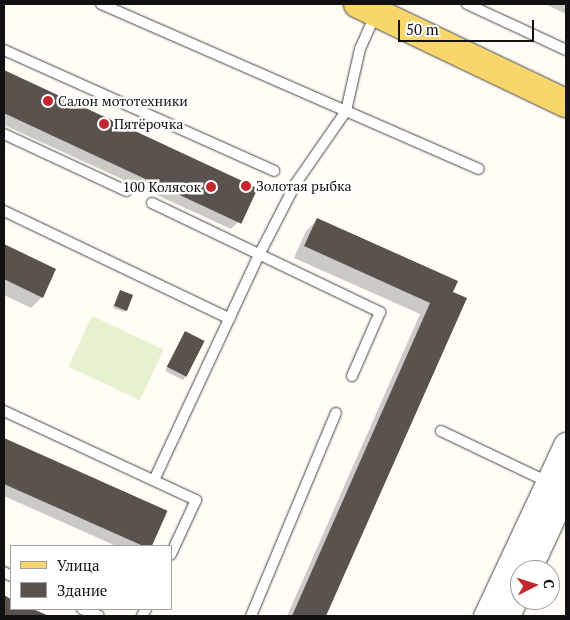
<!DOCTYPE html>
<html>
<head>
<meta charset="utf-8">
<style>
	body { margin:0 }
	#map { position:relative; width:570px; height:620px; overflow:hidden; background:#fffdf5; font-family:"PT Serif",serif }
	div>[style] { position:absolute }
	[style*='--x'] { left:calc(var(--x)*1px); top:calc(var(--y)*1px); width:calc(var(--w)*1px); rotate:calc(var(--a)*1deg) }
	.pitch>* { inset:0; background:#e6f2cf; transform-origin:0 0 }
	.shadow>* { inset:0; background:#0003 }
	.building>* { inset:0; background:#5a524d; transform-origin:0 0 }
	.roads { filter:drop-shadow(0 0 1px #444) drop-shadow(0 0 1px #444) }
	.service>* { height:10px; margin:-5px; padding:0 5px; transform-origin:5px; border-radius:5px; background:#fff }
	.tertiary>* { height:25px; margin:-12.5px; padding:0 12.5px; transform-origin:12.5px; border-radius:12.5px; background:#fff }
	.primary>* { height:28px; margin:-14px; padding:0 14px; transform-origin:14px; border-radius:14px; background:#f9d66b }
	.dots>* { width:14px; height:14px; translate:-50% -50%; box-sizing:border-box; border:2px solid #fff; border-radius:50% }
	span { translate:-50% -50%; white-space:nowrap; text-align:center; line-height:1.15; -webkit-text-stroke:5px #fff; paint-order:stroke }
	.poi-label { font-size:14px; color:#111 }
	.left { translate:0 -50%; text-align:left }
	.right { translate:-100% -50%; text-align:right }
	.frame { position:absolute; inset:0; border:5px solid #111; pointer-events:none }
	.legend { position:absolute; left:10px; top:545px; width:162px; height:65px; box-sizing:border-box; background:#fff; border:1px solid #a0a0a0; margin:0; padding:6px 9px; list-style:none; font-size:15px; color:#111 }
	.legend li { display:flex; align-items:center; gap:10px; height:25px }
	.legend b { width:25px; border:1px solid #a0a0a0 }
	.north { position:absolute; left:510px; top:560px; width:50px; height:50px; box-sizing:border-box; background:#fff; border:1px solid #a0a0a0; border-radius:50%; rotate:85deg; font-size:14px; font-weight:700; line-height:20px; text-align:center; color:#111 }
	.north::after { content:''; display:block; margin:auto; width:18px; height:22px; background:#c4262e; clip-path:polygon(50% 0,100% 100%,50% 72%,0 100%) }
	.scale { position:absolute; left:398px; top:20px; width:136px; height:22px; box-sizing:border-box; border:2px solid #111; border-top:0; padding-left:6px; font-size:15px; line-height:18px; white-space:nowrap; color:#111; -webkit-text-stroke:4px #fff; paint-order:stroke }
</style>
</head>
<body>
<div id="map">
	<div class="pitch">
		<i style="left:92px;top:316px;width:79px;height:56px;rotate:25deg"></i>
	</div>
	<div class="shadow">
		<i style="clip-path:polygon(545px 4px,566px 4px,566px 14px)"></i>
		<i style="clip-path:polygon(4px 71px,256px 187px,242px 218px,231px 229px,4px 125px)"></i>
		<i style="clip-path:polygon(317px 220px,465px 299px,325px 616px,287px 616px,420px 314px,294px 258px,306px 231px)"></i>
		<i style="clip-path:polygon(4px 245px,55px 270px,42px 297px,31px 308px,4px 295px)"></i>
		<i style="clip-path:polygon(120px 291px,126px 310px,124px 312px,113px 308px)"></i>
		<i style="clip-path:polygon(185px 333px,187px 375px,183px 380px,165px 371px)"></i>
		<i style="clip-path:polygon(4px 439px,166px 512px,151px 546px,116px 546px,4px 496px)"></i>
		<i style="clip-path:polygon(4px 596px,11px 600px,11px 609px,30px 609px,46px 616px,4px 616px)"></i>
	</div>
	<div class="building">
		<i style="left:4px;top:70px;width:280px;height:39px;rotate:25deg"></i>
		<i style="clip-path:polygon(317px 218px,458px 281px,453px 292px,467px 298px,326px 616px,292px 616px,430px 303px,304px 246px)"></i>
		<i style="clip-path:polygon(4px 244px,56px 269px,43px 298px,4px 279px)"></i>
		<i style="left:120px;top:290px;width:14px;height:17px;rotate:21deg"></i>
		<i style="left:185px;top:331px;width:22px;height:40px;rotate:27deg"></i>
		<i style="left:4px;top:438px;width:179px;height:42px;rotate:24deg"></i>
		<i style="clip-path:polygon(4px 595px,11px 599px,11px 609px,33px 609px,49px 616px,4px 616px)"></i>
	</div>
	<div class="roads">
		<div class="service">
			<i style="--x:101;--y:4;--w:412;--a:23.6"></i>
			<i style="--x:467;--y:4;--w:109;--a:24.9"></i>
			<i style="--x:4;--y:50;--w:296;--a:24.1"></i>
			<i style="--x:4;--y:134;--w:135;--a:25"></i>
			<i style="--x:152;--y:203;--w:253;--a:25.6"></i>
			<i style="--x:380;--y:312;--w:70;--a:113.6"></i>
			<i style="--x:4;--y:211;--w:250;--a:25.5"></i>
			<i style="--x:4;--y:411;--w:212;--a:24.9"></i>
			<i style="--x:196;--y:500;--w:60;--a:114.8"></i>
			<i style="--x:441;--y:431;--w:119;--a:25.5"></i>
			<i style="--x:154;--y:480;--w:248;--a:-65"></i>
			<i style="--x:259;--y:255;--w:81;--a:-62.8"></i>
			<i style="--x:296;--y:183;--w:88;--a:-55.2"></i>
			<i style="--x:346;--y:111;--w:64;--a:-77.3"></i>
			<i style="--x:360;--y:49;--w:39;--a:-66"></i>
			<i style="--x:4;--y:572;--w:8;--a:30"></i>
			<i style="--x:82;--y:609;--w:18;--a:22"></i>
			<i style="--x:142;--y:616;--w:8;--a:-60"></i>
			<i style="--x:251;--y:616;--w:220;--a:-67.3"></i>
		</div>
		<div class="tertiary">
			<i style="--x:528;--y:570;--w:90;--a:-65.1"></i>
			<i style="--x:486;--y:616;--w:189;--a:-64.9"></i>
			<i style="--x:507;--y:616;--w:32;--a:-66"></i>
		</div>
		<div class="primary">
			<i style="--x:358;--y:4;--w:230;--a:25.5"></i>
		</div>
	</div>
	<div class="dots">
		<i style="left:48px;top:101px;background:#c4262e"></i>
		<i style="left:104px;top:124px;background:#c4262e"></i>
		<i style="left:246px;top:186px;background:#c4262e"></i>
		<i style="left:211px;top:187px;background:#c4262e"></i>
	</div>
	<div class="poi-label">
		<span class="left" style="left:58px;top:101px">Салон мототехники</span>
		<span class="left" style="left:114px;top:124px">Пятёрочка</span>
		<span class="left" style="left:256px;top:186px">Золотая рыбка</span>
		<span class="right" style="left:201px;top:187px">100 Колясок</span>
	</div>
	<div class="frame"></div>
	<ul class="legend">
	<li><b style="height:6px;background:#f9d66b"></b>Улица</li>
	<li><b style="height:14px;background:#5a524d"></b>Здание</li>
	</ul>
	<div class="north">С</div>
	<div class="scale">50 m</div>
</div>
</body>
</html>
